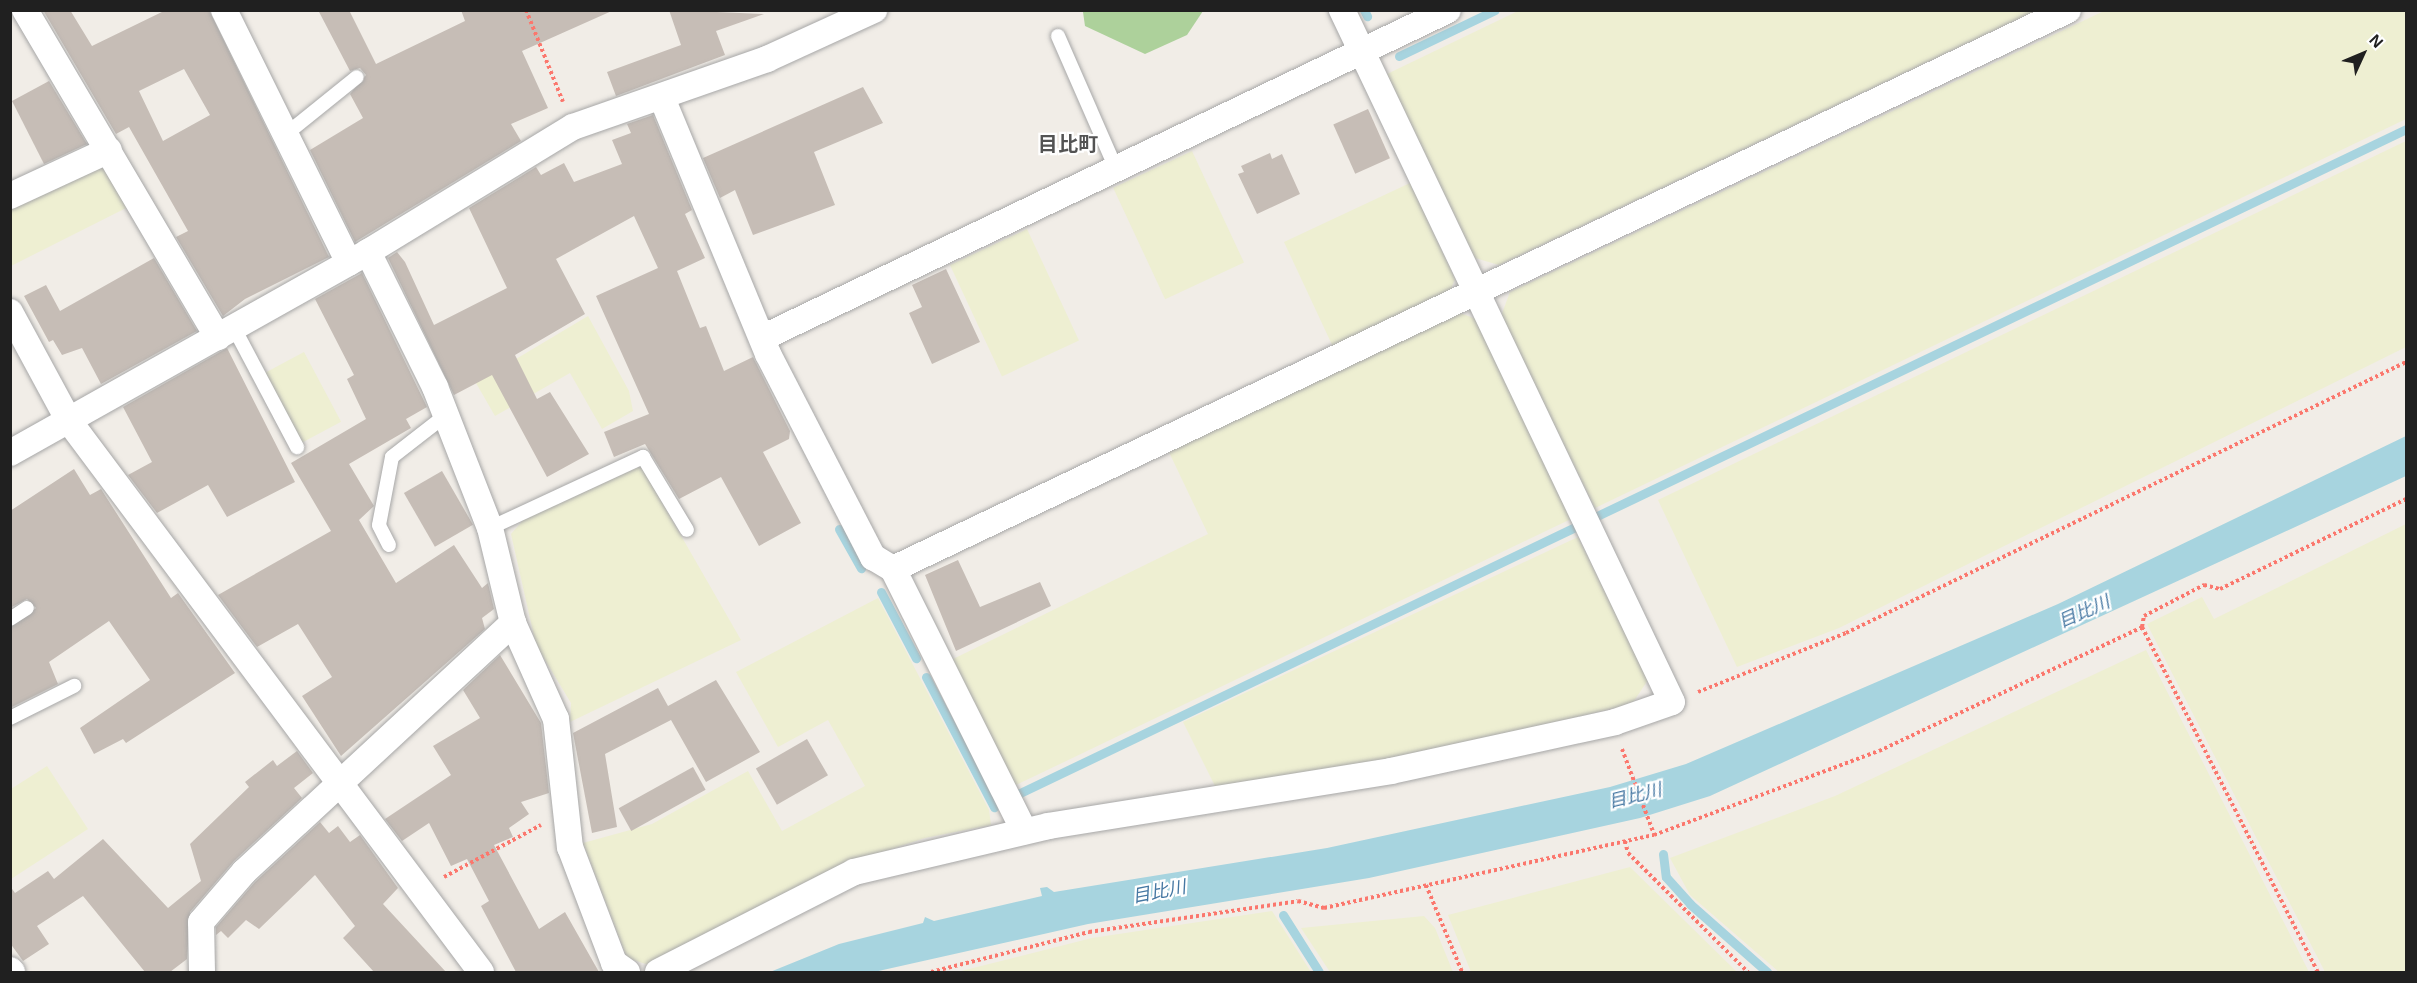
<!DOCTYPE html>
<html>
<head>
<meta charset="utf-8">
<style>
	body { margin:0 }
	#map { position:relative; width:2417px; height:983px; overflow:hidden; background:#f1ede7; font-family:Helvetica,"Noto Sans JP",sans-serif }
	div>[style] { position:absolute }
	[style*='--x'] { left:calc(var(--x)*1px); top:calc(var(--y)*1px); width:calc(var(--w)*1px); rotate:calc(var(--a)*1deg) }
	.farmland>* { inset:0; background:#eeefd2; transform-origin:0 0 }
	.forest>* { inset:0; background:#add19b }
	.water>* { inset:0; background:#a7d4df }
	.stream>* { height:9px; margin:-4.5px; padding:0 4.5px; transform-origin:4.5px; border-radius:4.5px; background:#a7d4df }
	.building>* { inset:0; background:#c6bdb6; transform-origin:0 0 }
	.path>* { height:4px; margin-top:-2px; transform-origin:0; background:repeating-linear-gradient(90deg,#fb776d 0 3px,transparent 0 6px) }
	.roads { filter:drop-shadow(0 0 2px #a7a7a7) drop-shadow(0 0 2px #a7a7a7) }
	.service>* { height:14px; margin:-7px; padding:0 7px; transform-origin:7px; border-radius:7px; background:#fff }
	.minor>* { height:26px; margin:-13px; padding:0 13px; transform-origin:13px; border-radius:13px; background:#fff }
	span { translate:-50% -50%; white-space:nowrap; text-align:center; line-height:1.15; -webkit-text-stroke:4.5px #fff; paint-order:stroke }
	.water-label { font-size:18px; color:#4577a2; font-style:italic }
	.quarter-label { font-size:20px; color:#535353; font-weight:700 }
	.frame { position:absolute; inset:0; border:12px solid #202020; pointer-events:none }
	.north { position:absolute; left:2333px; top:24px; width:60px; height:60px; -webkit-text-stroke:4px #fff; paint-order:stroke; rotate:46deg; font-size:16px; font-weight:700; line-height:24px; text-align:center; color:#202020 }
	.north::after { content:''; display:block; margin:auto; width:21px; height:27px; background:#202020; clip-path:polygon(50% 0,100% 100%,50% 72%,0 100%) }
</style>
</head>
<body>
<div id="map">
	<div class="farmland">
		<i style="clip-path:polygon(1518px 11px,2035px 11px,1499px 265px,1475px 258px,1387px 74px)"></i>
		<i style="clip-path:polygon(2104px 11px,2405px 10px,2406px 119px,1595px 508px,1501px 316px,1510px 292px)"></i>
		<i style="clip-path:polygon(2406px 141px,2406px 347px,1839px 628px,1737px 667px,1658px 500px)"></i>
		<i style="left:1192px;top:151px;width:123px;height:87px;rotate:65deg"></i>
		<i style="clip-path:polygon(106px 160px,132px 205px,11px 266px,11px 208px)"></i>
		<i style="clip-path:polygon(1410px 183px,1455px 279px,1448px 296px,1334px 349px,1284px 242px)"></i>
		<i style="left:1027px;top:229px;width:123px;height:85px;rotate:65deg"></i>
		<i style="clip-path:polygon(1455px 311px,1476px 319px,1571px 519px,1014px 786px,951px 660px,1208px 534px,1167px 448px)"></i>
		<i style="clip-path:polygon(588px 316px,629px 391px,633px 411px,602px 429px,570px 373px,495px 416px,476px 383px)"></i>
		<i style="left:304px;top:352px;width:79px;height:44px;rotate:62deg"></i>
		<i style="clip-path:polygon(641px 466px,741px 640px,570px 722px,571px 703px,536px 645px,511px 534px,524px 519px)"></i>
		<i style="clip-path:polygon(2406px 524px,2406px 972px,2325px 972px,2147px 624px,2202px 597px,2214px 619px)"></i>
		<i style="clip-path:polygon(1578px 537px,1648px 680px,1632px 704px,1432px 751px,1217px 790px,1183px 722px)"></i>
		<i style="clip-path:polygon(878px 598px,989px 810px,991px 825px,925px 838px,843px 865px,649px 965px,627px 958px,583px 843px,652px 824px,748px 771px,782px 831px,865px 786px,828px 720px,778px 747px,736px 672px)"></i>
		<i style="clip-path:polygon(2146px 650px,2309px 972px,1779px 972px,1690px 895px,1670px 858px,1835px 796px)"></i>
		<i style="clip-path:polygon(47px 766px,88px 829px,11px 879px,11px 789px)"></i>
		<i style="clip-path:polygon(1630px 867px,1737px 972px,1471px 972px,1448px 915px)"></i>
		<i style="clip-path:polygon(1272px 911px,1311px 972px,957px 972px,1092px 938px)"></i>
		<i style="clip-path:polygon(1424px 916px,1435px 928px,1453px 972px,1330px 972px,1301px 928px)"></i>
	</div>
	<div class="forest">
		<i style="clip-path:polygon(1203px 11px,1187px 35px,1145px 54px,1085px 26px,1083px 12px)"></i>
	</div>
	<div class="water">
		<i style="clip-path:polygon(2406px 436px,2406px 476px,1710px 796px,1640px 818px,1369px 878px,1088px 924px,874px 972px,770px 972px,839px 944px,923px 923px,925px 917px,934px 921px,1042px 896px,1040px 888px,1047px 887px,1054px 892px,1327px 848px,1610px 787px,1686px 764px,2058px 604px)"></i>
	</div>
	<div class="stream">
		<i style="--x:1364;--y:10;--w:7;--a:63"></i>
		<i style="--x:1399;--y:56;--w:106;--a:-25.6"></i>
		<i style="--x:1597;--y:516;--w:897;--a:-25.56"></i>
		<i style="--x:839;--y:529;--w:45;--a:60.6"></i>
		<i style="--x:881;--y:592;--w:75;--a:62.1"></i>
		<i style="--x:926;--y:677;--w:147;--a:62.4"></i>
		<i style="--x:1020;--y:793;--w:613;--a:-25.6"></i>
		<i style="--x:1663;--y:854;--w:23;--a:83"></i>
		<i style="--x:1666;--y:877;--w:36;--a:48"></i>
		<i style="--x:1690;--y:904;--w:103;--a:41.4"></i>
		<i style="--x:1283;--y:915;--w:67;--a:57.7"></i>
	</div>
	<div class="building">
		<i style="clip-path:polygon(evenodd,43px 10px,70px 10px,92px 46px,166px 10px,209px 10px,329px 257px,245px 299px,223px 316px,176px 237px,188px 231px,129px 127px,116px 134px,43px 10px,184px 69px,210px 115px,163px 141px,139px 91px,184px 69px)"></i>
		<i style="clip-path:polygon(318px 10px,349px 10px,376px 64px,465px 21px,461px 10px,614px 10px,522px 51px,548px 108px,511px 124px,521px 141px,355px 242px,310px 150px,363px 118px,350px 94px,366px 75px,360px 68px,350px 71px)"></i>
		<i style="clip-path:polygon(669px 10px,764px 14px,716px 31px,725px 55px,616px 96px,607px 72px,681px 45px)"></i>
		<i style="clip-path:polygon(49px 81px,87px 144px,44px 164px,12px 101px)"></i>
		<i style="clip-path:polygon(863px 87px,883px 123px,814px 152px,835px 205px,753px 235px,735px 190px,720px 198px,703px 158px)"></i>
		<i style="left:1368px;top:109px;width:54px;height:38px;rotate:66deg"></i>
		<i style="clip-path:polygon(653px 115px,692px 210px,685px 214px,705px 258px,677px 271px,700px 328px,706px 326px,724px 371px,753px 357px,790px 431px,789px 439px,763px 452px,801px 523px,759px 546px,721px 477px,679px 499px,645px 444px,614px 457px,604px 432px,649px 414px,596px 296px,658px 268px,634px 216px,556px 259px,585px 314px,515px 355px,537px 399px,550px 392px,589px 454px,547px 477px,492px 375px,454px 395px,388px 258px,397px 252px,405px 262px,434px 325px,507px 288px,469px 208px,536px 167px,541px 175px,564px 163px,574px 182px,622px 164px,612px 140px,631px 133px,627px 124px)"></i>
		<i style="clip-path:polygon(1270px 153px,1272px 159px,1282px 154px,1300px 194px,1257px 214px,1238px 174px,1244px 172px,1241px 166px)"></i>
		<i style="clip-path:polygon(154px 258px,197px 331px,101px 384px,82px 348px,62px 355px,53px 340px,49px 342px,24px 296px,46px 285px,60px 311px)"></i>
		<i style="clip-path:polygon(946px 269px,980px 342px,932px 364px,909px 313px,922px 307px,912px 285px)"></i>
		<i style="clip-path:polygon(362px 273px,427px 407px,406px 419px,411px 428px,349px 464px,374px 506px,359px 520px,396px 583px,454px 545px,482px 588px,488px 583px,494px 609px,482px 618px,485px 629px,341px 756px,302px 696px,332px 677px,298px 624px,257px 647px,218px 595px,331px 531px,291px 463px,366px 419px,347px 379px,354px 375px,315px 299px)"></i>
		<i style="clip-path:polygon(227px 348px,295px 482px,227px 517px,208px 485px,157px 513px,128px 475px,152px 462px,123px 407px)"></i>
		<i style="clip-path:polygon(74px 469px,90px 495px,101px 489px,171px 598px,178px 593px,235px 673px,126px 743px,123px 739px,94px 754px,80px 728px,150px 680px,109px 621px,49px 662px,58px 684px,10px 708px,10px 628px,36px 608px,27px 599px,10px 608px,10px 511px)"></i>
		<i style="left:442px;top:471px;width:62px;height:44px;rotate:60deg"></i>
		<i style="clip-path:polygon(958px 560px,980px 607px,1040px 582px,1051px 606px,956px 651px,925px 575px)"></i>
		<i style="clip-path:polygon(500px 655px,541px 723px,549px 793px,521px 802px,529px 814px,509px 828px,513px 837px,494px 845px,539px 929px,565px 912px,599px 972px,516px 972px,481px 906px,489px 901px,467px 859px,451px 866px,429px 823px,402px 841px,385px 819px,451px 775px,433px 746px,480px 718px,463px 690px)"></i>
		<i style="clip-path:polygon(716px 680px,760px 752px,706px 782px,671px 720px,605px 754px,617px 827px,592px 833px,573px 733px,658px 688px,668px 706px)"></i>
		<i style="left:807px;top:739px;width:42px;height:59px;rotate:60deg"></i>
		<i style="clip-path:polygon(297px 751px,313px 773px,294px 788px,302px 798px,234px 861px,190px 912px,187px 959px,170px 972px,145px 972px,83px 896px,37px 926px,49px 944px,23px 961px,10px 943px,10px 886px,15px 893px,48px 871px,54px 879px,103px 839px,168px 908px,201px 881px,190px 844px,249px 787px,245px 782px,273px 760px,277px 766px)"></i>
		<i style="left:693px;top:767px;width:26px;height:85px;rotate:61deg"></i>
		<i style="clip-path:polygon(320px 822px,329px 833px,338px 826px,350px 842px,360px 835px,398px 888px,383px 904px,446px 972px,374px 972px,343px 938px,355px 926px,315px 875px,259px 929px,246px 920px,228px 938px,221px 931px,216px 935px,216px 927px,255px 882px)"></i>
	</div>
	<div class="path">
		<i style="--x:526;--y:10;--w:99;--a:68.1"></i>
		<i style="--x:2142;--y:627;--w:387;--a:63"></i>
		<i style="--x:1698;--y:692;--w:159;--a:-21.7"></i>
		<i style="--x:1846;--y:633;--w:622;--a:-25.82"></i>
		<i style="--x:1622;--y:749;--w:91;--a:69.4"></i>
		<i style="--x:1625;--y:841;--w:12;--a:76"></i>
		<i style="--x:1628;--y:853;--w:169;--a:44.8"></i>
		<i style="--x:444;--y:877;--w:110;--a:-28.2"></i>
		<i style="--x:1426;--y:885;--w:94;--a:67.5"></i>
		<i style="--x:931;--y:972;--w:163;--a:-14.2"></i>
		<i style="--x:1089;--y:932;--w:211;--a:-8.4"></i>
		<i style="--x:1298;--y:901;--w:27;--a:15"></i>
		<i style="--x:1324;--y:908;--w:338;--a:-12.5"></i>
		<i style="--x:1654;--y:835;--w:240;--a:-20.5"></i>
		<i style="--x:1879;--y:751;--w:291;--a:-25.2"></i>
		<i style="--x:2142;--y:627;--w:11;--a:-80"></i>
		<i style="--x:2144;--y:616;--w:68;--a:-27.3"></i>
		<i style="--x:2204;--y:585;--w:16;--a:14"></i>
		<i style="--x:2220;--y:589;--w:207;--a:-25.8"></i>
	</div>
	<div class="roads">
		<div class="service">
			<i style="--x:1058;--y:36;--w:145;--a:66.4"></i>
			<i style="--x:285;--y:135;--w:92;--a:-38.9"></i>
			<i style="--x:234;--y:328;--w:135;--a:62.1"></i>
			<i style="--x:490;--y:528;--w:169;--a:-24.9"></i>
			<i style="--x:643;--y:457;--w:85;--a:58.9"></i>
			<i style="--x:389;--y:545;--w:22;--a:-117"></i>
			<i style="--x:379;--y:525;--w:69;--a:-79.2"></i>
			<i style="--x:392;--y:457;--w:68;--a:-37.9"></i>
			<i style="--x:10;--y:619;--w:20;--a:-33"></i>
			<i style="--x:10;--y:718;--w:72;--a:-26.6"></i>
		</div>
		<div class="minor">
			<i style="--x:25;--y:10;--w:380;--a:59.5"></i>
			<i style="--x:224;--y:10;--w:282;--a:63.7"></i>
			<i style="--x:662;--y:98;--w:277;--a:67.5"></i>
			<i style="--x:768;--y:354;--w:229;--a:62.7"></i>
			<i style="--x:873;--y:557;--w:23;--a:31"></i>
			<i style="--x:893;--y:569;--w:293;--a:63.4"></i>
			<i style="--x:10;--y:196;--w:109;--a:-24.9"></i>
			<i style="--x:368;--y:252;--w:151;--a:63.6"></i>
			<i style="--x:435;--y:387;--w:151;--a:68.7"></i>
			<i style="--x:490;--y:528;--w:98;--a:76.4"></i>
			<i style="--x:513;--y:623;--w:105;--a:65.9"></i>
			<i style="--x:556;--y:719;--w:129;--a:83.8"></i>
			<i style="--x:570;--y:847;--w:124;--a:69.2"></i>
			<i style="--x:614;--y:963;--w:16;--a:35"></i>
			<i style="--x:10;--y:312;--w:124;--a:61.6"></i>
			<i style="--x:69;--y:421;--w:688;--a:53.21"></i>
			<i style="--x:762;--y:338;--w:760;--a:-25.55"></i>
			<i style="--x:10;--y:453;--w:411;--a:-29.3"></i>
			<i style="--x:368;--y:252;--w:240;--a:-31.4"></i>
			<i style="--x:573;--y:127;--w:206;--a:-19.3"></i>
			<i style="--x:767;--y:59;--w:118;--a:-24.6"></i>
			<i style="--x:893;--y:569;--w:1301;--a:-25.44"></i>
			<i style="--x:10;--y:970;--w:3;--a:45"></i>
			<i style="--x:202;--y:972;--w:50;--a:-91.1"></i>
			<i style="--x:201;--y:922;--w:66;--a:-49.3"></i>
			<i style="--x:244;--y:872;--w:367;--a:-42.8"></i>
			<i style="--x:658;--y:972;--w:220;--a:-27"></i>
			<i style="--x:854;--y:872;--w:199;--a:-13.3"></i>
			<i style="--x:1048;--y:826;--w:347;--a:-9.1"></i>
			<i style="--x:1391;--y:771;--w:229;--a:-12.3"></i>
			<i style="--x:1615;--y:722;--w:60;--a:-19.3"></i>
			<i style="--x:1672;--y:702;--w:767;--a:-115.5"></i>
		</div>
	</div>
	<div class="water-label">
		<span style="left:2084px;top:612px;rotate:-24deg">目比川</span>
		<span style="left:1635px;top:796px;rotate:-14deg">目比川</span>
		<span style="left:1159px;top:892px;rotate:-11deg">目比川</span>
	</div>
	<div class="quarter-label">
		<span style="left:1068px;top:144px">目比町</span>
	</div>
	<div class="frame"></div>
	<div class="north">N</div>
</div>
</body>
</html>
